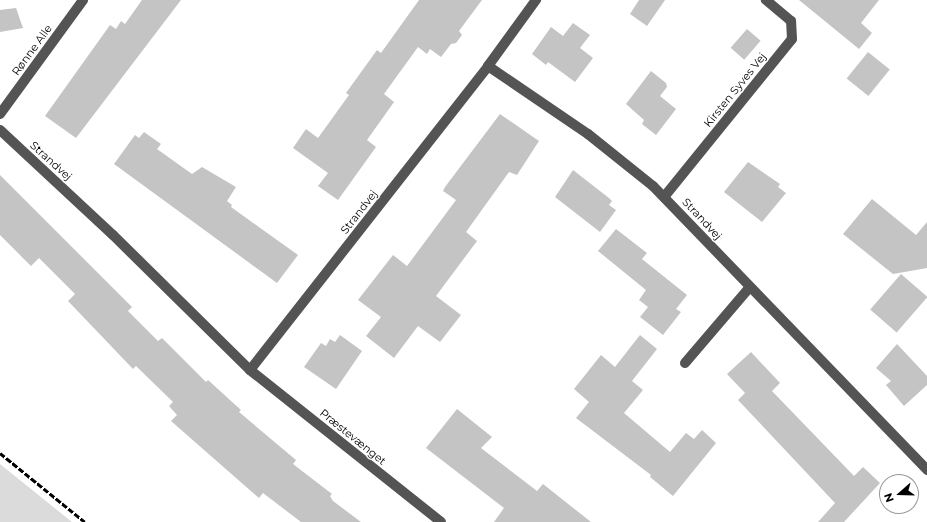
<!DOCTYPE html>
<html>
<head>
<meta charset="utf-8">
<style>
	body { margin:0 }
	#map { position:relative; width:927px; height:522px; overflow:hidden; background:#fff; font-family:Montserrat,sans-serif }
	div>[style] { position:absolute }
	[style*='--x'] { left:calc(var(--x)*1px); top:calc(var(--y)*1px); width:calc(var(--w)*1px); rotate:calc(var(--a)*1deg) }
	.green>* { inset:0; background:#dbdbdb }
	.building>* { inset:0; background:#c4c4c4; transform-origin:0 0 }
	.minor>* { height:10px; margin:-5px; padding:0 5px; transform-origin:5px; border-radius:5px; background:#545454 }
	.rail>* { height:3px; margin-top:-1.5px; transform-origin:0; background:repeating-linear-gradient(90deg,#000 0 6px,transparent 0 8px) }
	span { translate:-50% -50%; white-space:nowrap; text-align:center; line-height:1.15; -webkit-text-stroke:3px #fff; paint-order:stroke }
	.street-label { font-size:11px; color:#000 }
	.north { position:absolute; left:879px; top:474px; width:40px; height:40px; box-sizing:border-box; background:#fff; border:1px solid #999; border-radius:50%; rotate:250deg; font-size:11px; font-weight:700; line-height:16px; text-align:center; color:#000 }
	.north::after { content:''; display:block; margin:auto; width:14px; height:18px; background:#000; clip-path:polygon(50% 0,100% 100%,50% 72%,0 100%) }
</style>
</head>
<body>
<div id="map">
	<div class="green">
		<i style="clip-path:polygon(0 464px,72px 522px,0 522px)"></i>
	</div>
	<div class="building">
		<i style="clip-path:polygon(142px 0,181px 0,76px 138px,45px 116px,110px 25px,116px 29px,121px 21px,125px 24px)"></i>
		<i style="clip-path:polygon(419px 0,482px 0,459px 31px,462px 35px,456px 43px,451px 44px,441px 57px,430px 49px,427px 54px,418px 47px,384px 94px,394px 102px,367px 140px,376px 147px,338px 200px,318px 186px,328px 173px,293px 148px,306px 129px,318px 138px,349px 95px,346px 93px,377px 50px,381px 53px)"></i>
		<i style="clip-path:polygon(639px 0,665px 0,647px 26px,630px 14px)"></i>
		<i style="clip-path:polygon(799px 0,879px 0,861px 23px,872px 33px,859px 49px)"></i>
		<i style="clip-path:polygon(16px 8px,23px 28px,0 32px,0 10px)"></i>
		<i style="clip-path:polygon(573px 23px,590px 35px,580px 48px,593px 58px,575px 82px,548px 62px,546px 65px,532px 54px,551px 27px,563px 36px)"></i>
		<i style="left:747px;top:29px;width:18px;height:25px;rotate:41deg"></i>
		<i style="left:868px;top:52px;width:28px;height:34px;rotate:39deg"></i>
		<i style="clip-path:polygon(651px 71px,666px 83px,667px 87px,660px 96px,676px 109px,656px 135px,642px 124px,644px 120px,626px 104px)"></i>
		<i style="clip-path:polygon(500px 114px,539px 141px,517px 175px,509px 172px,466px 232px,477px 241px,436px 296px,461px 315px,440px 342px,418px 326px,394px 358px,366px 336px,381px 317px,358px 300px,393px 255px,407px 266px,456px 200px,443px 191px,445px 187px)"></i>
		<i style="clip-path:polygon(144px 132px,161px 144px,157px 149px,192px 174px,202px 167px,236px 187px,227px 201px,232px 205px,231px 207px,298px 255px,277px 283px,114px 164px,135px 135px,139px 138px)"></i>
		<i style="clip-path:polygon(748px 162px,780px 184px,778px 187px,786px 193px,762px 222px,724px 192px)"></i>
		<i style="clip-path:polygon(573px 170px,609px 198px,612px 201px,609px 205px,616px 210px,600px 232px,555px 197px)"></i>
		<i style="clip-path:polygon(0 175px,132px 307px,128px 311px,158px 341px,162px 338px,206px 382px,208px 380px,241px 410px,239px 412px,296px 460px,293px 464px,332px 494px,330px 496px,333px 501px,361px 522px,301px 522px,263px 493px,259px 498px,171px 421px,177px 415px,169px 406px,173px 402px,136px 366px,133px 369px,68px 301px,75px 294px,39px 258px,31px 266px,0 235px)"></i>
		<i style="clip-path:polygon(872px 199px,916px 235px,927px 222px,927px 268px,893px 274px,843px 234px)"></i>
		<i style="clip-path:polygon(616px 229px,647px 253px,642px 259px,687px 295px,676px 309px,681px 312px,663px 335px,640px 317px,648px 307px,639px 300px,646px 290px,598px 251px)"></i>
		<i style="left:901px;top:274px;width:35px;height:47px;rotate:41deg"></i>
		<i style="clip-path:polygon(340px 335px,362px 351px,336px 389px,304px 367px,321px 343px,326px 346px,330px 339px,335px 342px)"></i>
		<i style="clip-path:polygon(640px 335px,657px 349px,632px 381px,643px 390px,624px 413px,670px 452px,686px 433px,694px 439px,702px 430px,716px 443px,673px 496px,650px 477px,651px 475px,576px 418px,589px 402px,574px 389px,601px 355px,615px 367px)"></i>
		<i style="clip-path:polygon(897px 344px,927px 376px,927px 385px,904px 406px,886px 385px,891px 381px,876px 368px)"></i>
		<i style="clip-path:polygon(751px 352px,780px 383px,772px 391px,854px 476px,863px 467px,880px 483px,844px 522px,818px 522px,835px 503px,738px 400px,745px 393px,727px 374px)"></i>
		<i style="clip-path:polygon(457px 409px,492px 437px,481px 448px,537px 491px,543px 484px,591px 522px,494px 522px,504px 508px,426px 448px)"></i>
	</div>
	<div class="minor">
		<i style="--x:488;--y:66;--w:121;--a:34.2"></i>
		<i style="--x:588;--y:134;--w:83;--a:38.7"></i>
		<i style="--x:653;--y:186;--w:395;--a:46"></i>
		<i style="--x:0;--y:114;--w:141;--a:-53.9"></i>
		<i style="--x:0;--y:130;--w:154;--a:42.9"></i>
		<i style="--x:113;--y:235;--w:192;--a:44.6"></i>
		<i style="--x:250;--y:370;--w:244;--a:38.5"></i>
		<i style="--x:664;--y:197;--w:203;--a:-51"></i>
		<i style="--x:792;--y:39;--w:18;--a:-93"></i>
		<i style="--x:791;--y:21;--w:33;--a:-140"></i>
		<i style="--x:685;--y:363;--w:99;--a:-49.5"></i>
		<i style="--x:250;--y:370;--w:386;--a:-51.9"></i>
		<i style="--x:488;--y:66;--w:82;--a:-54"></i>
	</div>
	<div class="rail">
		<i style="--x:0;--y:453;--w:109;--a:39.1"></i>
	</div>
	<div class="street-label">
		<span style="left:32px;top:50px;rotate:-54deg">Rønne Alle</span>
		<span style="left:735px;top:90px;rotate:-51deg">Kirsten Syves Vej</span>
		<span style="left:51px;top:161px;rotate:42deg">Strandvej</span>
		<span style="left:359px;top:212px;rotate:-52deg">Strandvej</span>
		<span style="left:702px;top:219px;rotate:47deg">Strandvej</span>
		<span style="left:353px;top:437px;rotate:39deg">Præstevænget</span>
	</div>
	<div class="north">N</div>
</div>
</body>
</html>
